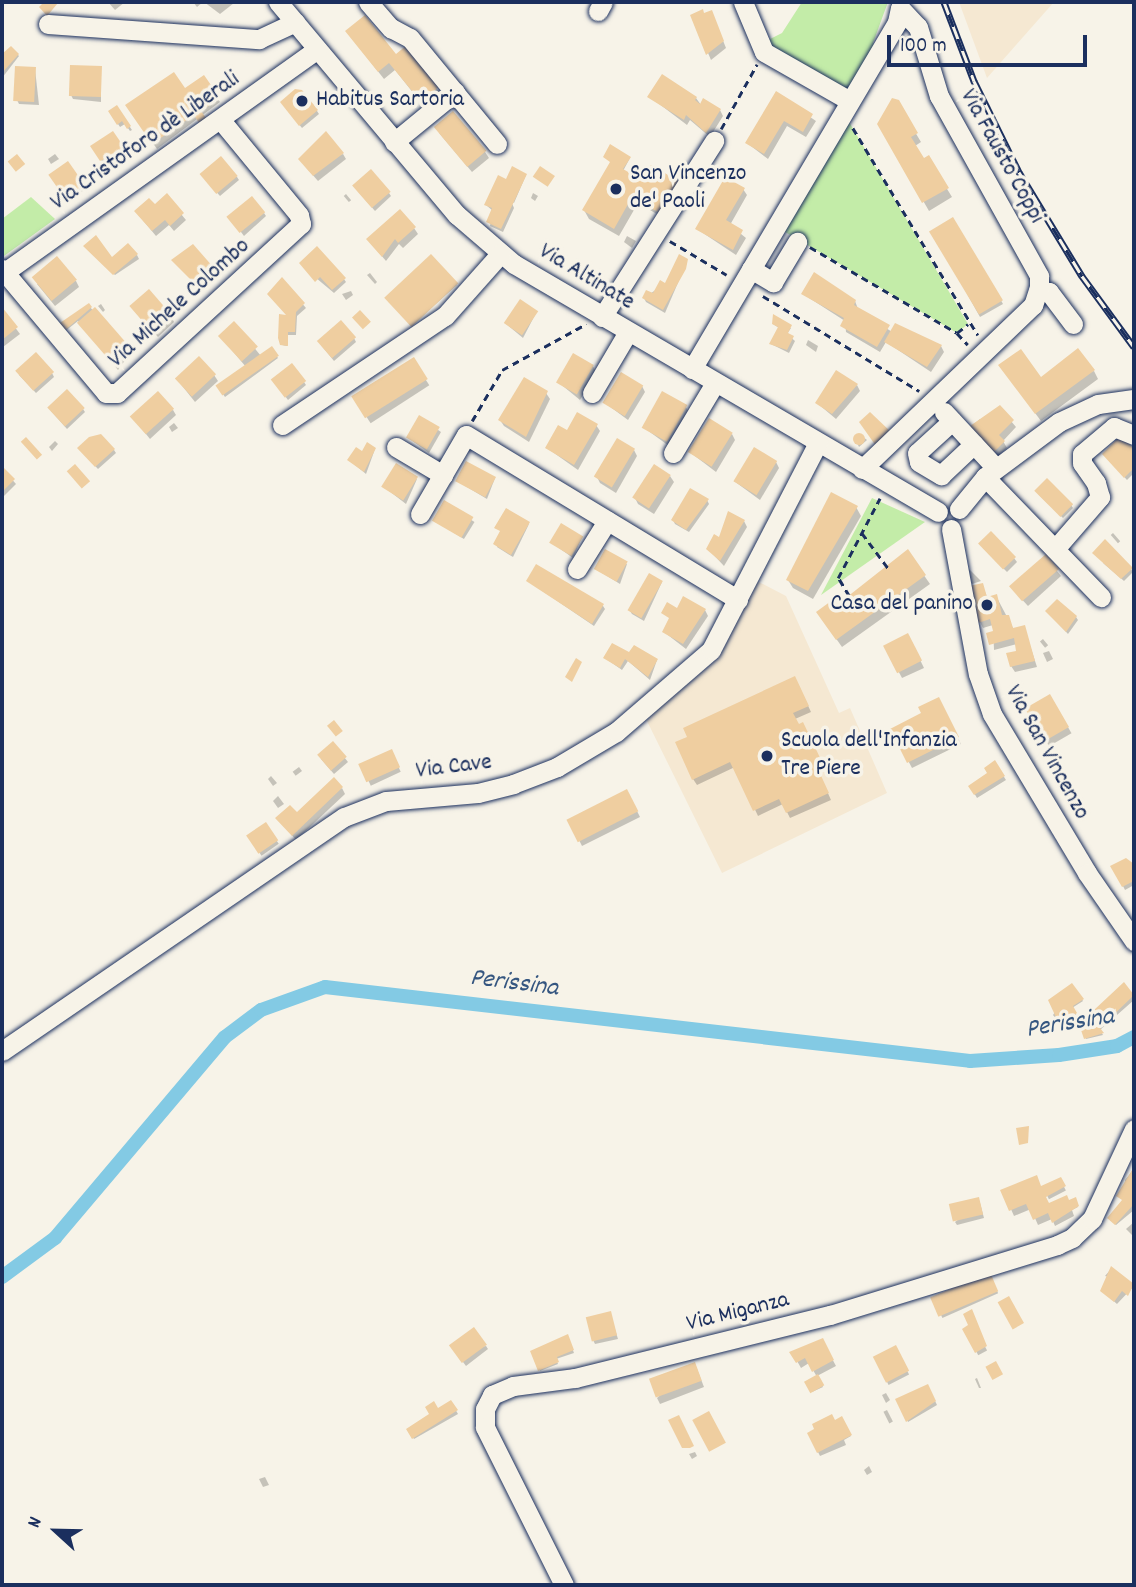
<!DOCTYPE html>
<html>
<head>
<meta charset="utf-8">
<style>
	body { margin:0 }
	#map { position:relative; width:1136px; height:1587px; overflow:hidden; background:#f7f3e8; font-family:Dekko,sans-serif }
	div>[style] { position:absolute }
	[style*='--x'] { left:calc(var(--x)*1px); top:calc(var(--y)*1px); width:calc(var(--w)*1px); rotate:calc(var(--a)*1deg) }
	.built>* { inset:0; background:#f5e8d2 }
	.green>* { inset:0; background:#c3eca8 }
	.shadow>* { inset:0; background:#0003; transform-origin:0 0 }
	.canal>* { height:14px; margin:-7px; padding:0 7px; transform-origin:7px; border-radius:7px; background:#83cae4 }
	.building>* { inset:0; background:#efcea0; transform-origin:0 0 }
	.round { border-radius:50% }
	.path>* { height:2.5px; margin-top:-1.25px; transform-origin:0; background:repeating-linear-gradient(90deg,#1b2f5e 0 7px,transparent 0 12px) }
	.roads { filter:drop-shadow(0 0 2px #1b2f5e) drop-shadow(0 0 2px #1b2f5e) }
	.minor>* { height:19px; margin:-9.5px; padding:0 9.5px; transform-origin:9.5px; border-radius:9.5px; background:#f7f3e8 }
	.rail>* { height:7px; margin-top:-3.5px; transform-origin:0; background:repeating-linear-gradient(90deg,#f7f3e8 0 13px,#1b2f5e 0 26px); box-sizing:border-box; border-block:2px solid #1b2f5e }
	.dots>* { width:19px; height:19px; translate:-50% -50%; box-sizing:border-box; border:4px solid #f7f3e8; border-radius:50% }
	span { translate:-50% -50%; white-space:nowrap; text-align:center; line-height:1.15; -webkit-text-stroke:7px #f7f3e8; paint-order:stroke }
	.poi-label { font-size:24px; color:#1b2f5e }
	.left { translate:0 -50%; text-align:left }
	.right { translate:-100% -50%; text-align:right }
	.street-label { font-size:24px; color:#1b2f5e }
	.water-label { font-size:26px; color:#355680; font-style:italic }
	.frame { position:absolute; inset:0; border:4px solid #1b2f5e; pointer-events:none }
	.north { position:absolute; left:21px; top:1496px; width:70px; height:70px; -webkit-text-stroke:5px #f7f3e8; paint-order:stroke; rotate:292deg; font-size:19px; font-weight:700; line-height:28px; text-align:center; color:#1b2f5e }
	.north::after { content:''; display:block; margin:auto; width:24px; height:32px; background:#1b2f5e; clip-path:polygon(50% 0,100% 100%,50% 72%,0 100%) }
	.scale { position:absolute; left:887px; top:35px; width:200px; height:32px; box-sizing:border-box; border:4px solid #1b2f5e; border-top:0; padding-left:9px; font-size:21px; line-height:24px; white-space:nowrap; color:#1b2f5e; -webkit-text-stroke:5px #f7f3e8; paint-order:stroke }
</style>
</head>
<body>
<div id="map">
	<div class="built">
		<i style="clip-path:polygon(959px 2px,1054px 2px,987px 78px)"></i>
		<i style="clip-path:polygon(755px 580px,786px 596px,839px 713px,850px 708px,887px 793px,722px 873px,646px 719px,715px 656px)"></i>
	</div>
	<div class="green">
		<i style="clip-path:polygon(802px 2px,888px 2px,873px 43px,877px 46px,846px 90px,764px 42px,782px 33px)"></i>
		<i style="clip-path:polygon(842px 110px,968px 324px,957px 333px,775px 226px)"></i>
		<i style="clip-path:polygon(31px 197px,55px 219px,4px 256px,2px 219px)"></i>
		<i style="clip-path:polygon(872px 498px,925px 522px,821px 595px)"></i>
	</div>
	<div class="shadow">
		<i style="clip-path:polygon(108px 2px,125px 2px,115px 10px)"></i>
		<i style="clip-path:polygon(193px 2px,203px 2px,197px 7px)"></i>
		<i style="clip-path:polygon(204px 2px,234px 2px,234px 3px,220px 14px)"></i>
		<i style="clip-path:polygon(692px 15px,714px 18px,726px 48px,711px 60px)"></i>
		<i style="clip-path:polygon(347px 32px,396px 56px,444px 95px,426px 109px,395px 70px,384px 79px)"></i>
		<i style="clip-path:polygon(11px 48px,19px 56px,2px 78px,2px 56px)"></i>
		<i style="clip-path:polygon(101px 68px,101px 102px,73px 99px,71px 95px)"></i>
		<i style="clip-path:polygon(35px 69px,39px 105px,19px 104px,17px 100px)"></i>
		<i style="clip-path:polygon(203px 77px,220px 102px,157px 149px,131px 112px,189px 96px)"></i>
		<i style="clip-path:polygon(776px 94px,816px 121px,806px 137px,787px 126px,768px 159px,747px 143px)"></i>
		<i style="clip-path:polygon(650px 97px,696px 98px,701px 105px,720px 110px,723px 116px,710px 137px,690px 120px,687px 125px)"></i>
		<i style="clip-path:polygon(897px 102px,921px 142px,915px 146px,923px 161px,928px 158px,952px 197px,929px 211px,879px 124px)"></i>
		<i style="clip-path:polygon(284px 106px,317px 111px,319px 114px,302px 128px)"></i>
		<i style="clip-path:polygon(117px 108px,132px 130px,130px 131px,125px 124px,120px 127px,110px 112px)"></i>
		<i style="clip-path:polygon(112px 133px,127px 155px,104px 164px,92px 147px)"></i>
		<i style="clip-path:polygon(439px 133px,485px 152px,489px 158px,472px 172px)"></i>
		<i style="clip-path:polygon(55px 154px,59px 159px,51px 164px,48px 159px)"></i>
		<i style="clip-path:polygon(343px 154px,346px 159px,318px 181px,304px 165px)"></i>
		<i style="clip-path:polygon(630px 158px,623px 171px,667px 220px,638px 203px,619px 236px,589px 219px,584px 210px,611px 162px)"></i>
		<i style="left:67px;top:163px;width:32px;height:21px;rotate:56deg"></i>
		<i style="clip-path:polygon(526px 175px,514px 203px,511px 201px,514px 208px,503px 232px,490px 226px,493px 211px,486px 205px)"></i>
		<i style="clip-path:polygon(203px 177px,237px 177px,239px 180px,220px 196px)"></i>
		<i style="clip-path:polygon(356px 189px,389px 193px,391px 196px,375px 211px)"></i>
		<i style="clip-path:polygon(743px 189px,747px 195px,730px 225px,746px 238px,736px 255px,697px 229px)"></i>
		<i style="clip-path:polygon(533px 193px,538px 196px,535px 201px,531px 198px)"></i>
		<i style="left:346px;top:194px;width:8px;height:3px;rotate:50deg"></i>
		<i style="clip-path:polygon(166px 196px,186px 220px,174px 231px,169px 225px,156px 236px,136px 212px,155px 206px)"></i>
		<i style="clip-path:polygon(264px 213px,266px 216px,244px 236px,232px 220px)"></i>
		<i style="clip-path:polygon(414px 228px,418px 234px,403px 248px,399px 244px,386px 261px,368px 240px)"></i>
		<i style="clip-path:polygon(932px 231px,993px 286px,1003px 304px,980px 317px)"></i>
		<i style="clip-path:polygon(627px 236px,636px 241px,632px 248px,624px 242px)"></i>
		<i style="clip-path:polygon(193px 246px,216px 275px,200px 289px,173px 260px)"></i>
		<i style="clip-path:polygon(88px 250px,112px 259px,137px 255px,139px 259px,115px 275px)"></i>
		<i style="clip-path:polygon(431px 256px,457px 285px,411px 326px,406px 320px)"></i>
		<i style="clip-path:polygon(303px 267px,344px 279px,346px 282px,334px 293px)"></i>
		<i style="clip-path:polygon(683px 271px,665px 313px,646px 302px,644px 298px)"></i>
		<i style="clip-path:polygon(370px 273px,377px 282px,375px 284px,367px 275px)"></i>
		<i style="clip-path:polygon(282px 280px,306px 308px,297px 316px,296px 335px,288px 335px,287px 346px,282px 345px,289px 317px)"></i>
		<i style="clip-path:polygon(76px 281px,79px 287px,55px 306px,37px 284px)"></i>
		<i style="clip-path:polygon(351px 291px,353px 295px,346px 300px,342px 294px)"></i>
		<i style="clip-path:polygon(803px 294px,855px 301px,858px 309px,892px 332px,941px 346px,944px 352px,931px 372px,886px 342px,880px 352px,846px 332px,845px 321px)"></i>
		<i style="clip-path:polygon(101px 304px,105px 310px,103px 312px,98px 306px)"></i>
		<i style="clip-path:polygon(89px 306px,131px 352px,118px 370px,78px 321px,64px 332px,59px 325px)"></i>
		<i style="clip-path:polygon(2px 310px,20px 334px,3px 347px,2px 346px)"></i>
		<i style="clip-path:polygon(136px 313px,171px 316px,174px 322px,158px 337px)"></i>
		<i style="clip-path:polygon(536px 313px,523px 338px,505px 323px)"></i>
		<i style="clip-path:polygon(234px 323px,261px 356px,271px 348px,278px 358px,225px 397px,218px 387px,246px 367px,220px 336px)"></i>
		<i style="clip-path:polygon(773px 324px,791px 328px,787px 334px,795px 341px,789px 353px,771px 344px,779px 328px)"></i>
		<i style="clip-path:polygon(354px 338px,356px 342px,334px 361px,321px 345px)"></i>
		<i style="clip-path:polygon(808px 340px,818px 346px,816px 352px,806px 345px)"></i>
		<i style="left:413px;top:360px;width:30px;height:70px;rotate:57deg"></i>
		<i style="clip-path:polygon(593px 366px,596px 372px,580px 400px,558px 382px)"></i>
		<i style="clip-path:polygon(1094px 371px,1098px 379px,1041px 421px,1006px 374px,1041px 380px)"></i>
		<i style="clip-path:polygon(52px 373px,54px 377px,36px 393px,19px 375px)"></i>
		<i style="clip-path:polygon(214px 375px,218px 381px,195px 402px,176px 378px)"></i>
		<i style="clip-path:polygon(304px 382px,306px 385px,288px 400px,275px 383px)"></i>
		<i style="clip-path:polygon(857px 385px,860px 391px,836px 419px,817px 403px)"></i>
		<i style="clip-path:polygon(642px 386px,645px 392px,628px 420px,605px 403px)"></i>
		<i style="clip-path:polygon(546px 393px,550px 399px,529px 442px,504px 426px,500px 420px)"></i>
		<i style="clip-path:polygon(686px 407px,689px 413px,669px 446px,643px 427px)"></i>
		<i style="clip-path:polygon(1000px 408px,1016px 427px,1003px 441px,1007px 448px,997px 458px,972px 426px,980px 419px,984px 424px)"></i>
		<i style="clip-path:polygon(83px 409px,85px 412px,67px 429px,51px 411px)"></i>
		<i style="clip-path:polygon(173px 410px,176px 415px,150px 439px,132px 417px)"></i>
		<i style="clip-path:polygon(419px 417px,441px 432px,429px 453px,407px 437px)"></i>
		<i style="clip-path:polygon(174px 423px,178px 428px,172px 432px,169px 427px)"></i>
		<i style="clip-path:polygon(596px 425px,600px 431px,578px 470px,547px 448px,567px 433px)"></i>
		<i style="clip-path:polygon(732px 434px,735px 440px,716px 472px,691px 453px)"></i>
		<i style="clip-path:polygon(859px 434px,867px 440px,859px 447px,854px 437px)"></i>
		<i style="clip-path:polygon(1121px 438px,1134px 452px,1134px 473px,1127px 480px,1104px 455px)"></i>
		<i style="clip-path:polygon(55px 441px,58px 444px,52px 451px,49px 447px)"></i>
		<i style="clip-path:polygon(375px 449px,366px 474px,349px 460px,362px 453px)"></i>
		<i style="clip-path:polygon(114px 450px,116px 453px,98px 469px,81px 451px)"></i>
		<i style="clip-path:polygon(634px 450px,637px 456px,616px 493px,600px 483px,597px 477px)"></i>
		<i style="clip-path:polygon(776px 462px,779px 468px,760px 500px,734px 481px)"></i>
		<i style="clip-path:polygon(2px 468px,16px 484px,2px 498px)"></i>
		<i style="clip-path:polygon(670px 476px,674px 482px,654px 514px,638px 504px,635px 498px)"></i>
		<i style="clip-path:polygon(495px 478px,487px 499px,457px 481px)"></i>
		<i style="clip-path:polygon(417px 479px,406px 504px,384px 487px)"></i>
		<i style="clip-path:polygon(1038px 494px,1071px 505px,1073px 508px,1063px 518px)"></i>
		<i style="clip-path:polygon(707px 500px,709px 504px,689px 532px,675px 524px,673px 520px)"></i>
		<i style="left:444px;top:503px;width:36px;height:20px;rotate:32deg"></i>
		<i style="clip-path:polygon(856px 507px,861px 516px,813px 599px,793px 588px,788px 580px)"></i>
		<i style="clip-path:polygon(744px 521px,747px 527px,724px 566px,708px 549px)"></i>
		<i style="clip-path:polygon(529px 524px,513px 557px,497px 547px,502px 532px)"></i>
		<i style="left:1113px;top:533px;width:11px;height:3px;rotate:49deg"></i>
		<i style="clip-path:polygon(582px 537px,573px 558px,552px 543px)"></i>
		<i style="clip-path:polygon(983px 548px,1014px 558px,1017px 562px,1007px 572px)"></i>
		<i style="clip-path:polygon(907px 551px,930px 584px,842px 647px,823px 620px)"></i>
		<i style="clip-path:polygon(1046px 557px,1061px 576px,1028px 606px,1016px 593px)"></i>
		<i style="clip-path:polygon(1103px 563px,1131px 569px,1133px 572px,1124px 581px)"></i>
		<i style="clip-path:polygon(627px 564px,620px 584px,596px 569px)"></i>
		<i style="clip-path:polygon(968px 568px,981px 581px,972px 584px)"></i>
		<i style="clip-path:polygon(528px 581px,603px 606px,605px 609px,594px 626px)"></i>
		<i style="clip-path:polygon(662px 582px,644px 621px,632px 614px,630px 611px)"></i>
		<i style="clip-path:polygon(982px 585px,988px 599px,996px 596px,1014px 630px,1024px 627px,1037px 667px,1015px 672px,1011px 666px,1018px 653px,1017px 644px,994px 650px,993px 625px,983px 628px,980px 622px)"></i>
		<i style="clip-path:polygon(677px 610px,705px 610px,708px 616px,686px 649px,664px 632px)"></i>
		<i style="clip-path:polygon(1049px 614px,1076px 617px,1078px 620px,1068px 634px)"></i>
		<i style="left:1043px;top:639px;width:8px;height:4px;rotate:50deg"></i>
		<i style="clip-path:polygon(911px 641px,924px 668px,902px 678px,885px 646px)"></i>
		<i style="clip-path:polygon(1049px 651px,1053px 659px,1047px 662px,1043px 653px)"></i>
		<i style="clip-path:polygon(629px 655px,657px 660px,650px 680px,628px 661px,622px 670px,605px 658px)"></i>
		<i style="clip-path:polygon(798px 684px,811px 712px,795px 719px,824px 771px,819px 773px,831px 800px,790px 818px,783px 804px,758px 816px,735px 767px,697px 785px,693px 779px)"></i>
		<i style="left:1050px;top:696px;width:43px;height:26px;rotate:60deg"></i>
		<i style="clip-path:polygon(938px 699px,961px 744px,912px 768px,892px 730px,923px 714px)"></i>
		<i style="clip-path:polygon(333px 743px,348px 762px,334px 774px,321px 759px)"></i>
		<i style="left:391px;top:751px;width:23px;height:33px;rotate:65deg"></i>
		<i style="clip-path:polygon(995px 763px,1006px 780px,977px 798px,970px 786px,989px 774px)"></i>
		<i style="left:299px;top:767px;width:5px;height:8px;rotate:53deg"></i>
		<i style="clip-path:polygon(271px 776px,277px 783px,273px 786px,268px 779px)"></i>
		<i style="clip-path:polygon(342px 788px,345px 794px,296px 840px,285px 827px,297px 815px)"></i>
		<i style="clip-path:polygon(278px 796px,284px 804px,278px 808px,273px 801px)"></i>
		<i style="clip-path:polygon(630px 797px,640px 817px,582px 846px,569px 820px)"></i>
		<i style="left:265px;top:824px;width:24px;height:21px;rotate:55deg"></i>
		<i style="clip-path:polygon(1133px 865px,1134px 885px,1125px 890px,1113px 866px)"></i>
		<i style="clip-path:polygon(1124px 984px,1134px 1000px,1100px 1030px,1103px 1035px,1086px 1039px,1081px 1025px)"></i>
		<i style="clip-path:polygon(1072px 985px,1083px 1001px,1072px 1008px,1078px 1017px,1063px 1029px,1053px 1015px)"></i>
		<i style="clip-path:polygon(1134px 1169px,1134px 1210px,1116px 1225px,1110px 1220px,1124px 1200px,1125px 1180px)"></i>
		<i style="left:1060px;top:1179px;width:13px;height:19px;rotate:63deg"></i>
		<i style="clip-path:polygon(1003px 1191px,1046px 1207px,1075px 1199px,1078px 1207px,1072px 1210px,1074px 1216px,1055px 1226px,1052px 1219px,1038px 1225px,1031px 1209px,1014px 1216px)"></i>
		<i style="clip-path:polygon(980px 1203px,984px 1218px,957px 1225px,955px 1222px)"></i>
		<i style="clip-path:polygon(1134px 1222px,1134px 1233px,1132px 1235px,1126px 1229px)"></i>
		<i style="clip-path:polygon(1111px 1269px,1134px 1286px,1117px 1304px,1102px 1291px,1113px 1278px,1105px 1276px)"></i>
		<i style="left:990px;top:1275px;width:20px;height:61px;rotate:66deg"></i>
		<i style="clip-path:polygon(610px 1313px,618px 1339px,595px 1344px,593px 1340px)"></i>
		<i style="left:973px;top:1324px;width:30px;height:10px;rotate:62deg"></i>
		<i style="clip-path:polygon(569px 1340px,574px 1353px,556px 1359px,558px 1364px,540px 1371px,532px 1351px)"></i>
		<i style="clip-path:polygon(822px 1340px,836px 1366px,817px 1376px,823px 1387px,812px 1392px,806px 1383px,817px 1377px,809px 1363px,801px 1368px,792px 1352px)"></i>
		<i style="clip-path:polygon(486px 1346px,488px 1349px,466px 1366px,454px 1350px)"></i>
		<i style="left:895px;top:1347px;width:31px;height:23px;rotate:63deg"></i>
		<i style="clip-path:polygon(695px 1364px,704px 1387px,660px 1404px,657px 1398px)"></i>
		<i style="clip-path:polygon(977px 1378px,981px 1388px,979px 1388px,975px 1379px)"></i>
		<i style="clip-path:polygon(928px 1386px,937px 1405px,908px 1422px,898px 1400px)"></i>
		<i style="clip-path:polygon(886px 1393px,890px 1400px,886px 1403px,882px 1395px)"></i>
		<i style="clip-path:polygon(451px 1402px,458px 1414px,414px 1439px,408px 1429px)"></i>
		<i style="left:887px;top:1410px;width:13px;height:4px;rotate:63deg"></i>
		<i style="clip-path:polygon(841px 1418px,851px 1436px,844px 1440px,846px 1445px,820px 1456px,809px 1434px)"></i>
		<i style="clip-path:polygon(695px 1452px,697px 1456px,692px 1459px,689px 1454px)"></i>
		<i style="clip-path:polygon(869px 1466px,872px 1472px,867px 1475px,864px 1470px)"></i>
		<i style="clip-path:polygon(265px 1477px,269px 1485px,263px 1487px,259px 1479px)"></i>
	</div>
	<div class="canal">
		<i style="--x:2;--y:1277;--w:66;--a:-36.3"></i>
		<i style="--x:55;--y:1238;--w:263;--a:-49.8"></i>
		<i style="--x:225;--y:1037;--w:45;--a:-36.9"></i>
		<i style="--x:261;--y:1010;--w:68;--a:-19.8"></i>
		<i style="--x:325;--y:987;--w:649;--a:6.54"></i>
		<i style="--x:970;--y:1061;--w:89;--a:-3.9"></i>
		<i style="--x:1059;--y:1055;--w:59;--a:-8.8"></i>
		<i style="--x:1117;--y:1046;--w:19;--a:-28"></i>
	</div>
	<div class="building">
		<i style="clip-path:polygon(44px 2px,57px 2px,58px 3px,47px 16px,39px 7px)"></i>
		<i style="clip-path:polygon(703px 9px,704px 13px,712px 10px,724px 41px,706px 55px,690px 15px)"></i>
		<i style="clip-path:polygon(365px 15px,396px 54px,407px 45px,440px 86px,421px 102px,389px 63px,378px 72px,345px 31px)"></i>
		<i style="clip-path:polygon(11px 46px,19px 54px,2px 73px,2px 54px)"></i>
		<i style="left:70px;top:65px;width:32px;height:31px;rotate:2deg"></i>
		<i style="left:15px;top:66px;width:21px;height:35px;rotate:3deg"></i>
		<i style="clip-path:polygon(174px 72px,185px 88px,204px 75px,220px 98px,201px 111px,206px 118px,199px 123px,194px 115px,152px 144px,125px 105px)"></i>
		<i style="clip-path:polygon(662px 74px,697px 97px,695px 100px,700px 104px,703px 98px,721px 109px,706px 133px,686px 115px,684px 120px,647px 97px)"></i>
		<i style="clip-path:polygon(295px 89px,302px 90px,318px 110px,299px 126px,280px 102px)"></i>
		<i style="clip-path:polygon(776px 91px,813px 114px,803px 132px,784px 121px,764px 154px,745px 143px)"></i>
		<i style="clip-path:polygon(892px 98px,899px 100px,918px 133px,911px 137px,924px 158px,929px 155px,949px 188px,922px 203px,877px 124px)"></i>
		<i style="clip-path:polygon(117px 105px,131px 126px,127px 129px,122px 121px,117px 125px,108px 111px)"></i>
		<i style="left:453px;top:111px;width:52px;height:25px;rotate:50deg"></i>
		<i style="clip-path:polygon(113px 131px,126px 150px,100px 161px,90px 146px)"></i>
		<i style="clip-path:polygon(326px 131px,344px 153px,313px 176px,298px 159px)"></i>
		<i style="clip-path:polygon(610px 144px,631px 157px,623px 169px,642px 180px,651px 165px,682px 183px,663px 215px,632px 197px,614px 229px,582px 210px,610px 162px,603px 157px)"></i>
		<i style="left:17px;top:154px;width:13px;height:12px;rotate:51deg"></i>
		<i style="left:221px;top:156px;width:26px;height:28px;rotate:50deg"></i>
		<i style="left:68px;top:161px;width:29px;height:24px;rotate:55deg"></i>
		<i style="clip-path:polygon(512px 166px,527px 174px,501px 229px,486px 222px,492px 208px,484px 205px,498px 175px,506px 179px)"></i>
		<i style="left:540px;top:166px;width:18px;height:13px;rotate:34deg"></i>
		<i style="left:371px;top:169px;width:30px;height:25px;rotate:49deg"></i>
		<i style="clip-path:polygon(725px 177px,745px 188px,726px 220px,743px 230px,733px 250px,695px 229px)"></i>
		<i style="clip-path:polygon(167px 193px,184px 213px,170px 226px,165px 220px,152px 231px,134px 211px,149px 198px,155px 204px)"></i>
		<i style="left:252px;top:196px;width:21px;height:33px;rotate:51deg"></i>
		<i style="clip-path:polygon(400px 209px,416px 227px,398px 243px,395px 239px,382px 257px,366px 239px)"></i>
		<i style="left:953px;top:217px;width:97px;height:28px;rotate:59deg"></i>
		<i style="clip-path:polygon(96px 235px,112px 257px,128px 243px,138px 254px,113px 275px,83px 246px)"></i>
		<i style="clip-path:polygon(193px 244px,214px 268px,195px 284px,171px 260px)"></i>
		<i style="clip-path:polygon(317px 246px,346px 278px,332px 290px,320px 277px,315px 282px,299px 263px)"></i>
		<i style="left:431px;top:254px;width:40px;height:64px;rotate:47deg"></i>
		<i style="clip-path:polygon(679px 254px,688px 259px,686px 269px,663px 310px,642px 298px,646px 290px,653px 293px,660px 280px,665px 283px)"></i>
		<i style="left:57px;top:256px;width:31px;height:33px;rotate:50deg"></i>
		<i style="clip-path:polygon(814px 272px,856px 300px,854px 305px,890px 325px,877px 347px,840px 326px,844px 318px,801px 294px)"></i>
		<i style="clip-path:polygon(282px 277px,305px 303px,296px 312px,295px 332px,288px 332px,288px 346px,280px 345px,278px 338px,279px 314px,286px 315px,267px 294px)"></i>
		<i style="left:149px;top:289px;width:35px;height:26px;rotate:49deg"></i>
		<i style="left:520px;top:299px;width:22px;height:29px;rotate:34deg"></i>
		<i style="clip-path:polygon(89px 303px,92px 307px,63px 332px,57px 325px)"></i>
		<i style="clip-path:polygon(2px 307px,18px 327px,2px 340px)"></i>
		<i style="left:95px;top:307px;width:55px;height:24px;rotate:49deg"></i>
		<i style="left:360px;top:310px;width:16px;height:11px;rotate:47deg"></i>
		<i style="clip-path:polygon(773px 314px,792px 325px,788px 333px,794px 336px,787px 350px,769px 344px,778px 327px,772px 324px)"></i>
		<i style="left:341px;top:320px;width:23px;height:32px;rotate:49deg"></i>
		<i style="left:234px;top:321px;width:35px;height:22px;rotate:47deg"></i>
		<i style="clip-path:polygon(895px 323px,942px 345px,927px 367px,884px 342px)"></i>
		<i style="left:272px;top:346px;width:12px;height:69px;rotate:55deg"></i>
		<i style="clip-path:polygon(1078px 348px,1095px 370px,1035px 414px,998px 365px,1021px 349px,1041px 377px)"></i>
		<i style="left:36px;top:352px;width:27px;height:28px;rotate:48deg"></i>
		<i style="left:573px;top:353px;width:24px;height:34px;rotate:30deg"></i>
		<i style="left:199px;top:356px;width:25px;height:33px;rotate:47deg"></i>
		<i style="left:414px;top:357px;width:26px;height:74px;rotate:58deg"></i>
		<i style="left:292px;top:363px;width:23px;height:27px;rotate:52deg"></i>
		<i style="clip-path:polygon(836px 370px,858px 384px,832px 414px,815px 403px)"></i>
		<i style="left:621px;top:372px;width:26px;height:36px;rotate:31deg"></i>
		<i style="clip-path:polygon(524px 377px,548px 391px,526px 437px,498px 420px)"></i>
		<i style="left:67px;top:389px;width:26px;height:27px;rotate:47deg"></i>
		<i style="left:158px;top:391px;width:24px;height:38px;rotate:48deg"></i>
		<i style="left:662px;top:391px;width:29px;height:42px;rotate:29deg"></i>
		<i style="clip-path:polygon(1000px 405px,1014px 420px,999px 435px,1005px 441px,993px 453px,970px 426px)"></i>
		<i style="clip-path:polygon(577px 412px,598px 424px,574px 465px,545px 448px,558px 425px,567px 430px)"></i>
		<i style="clip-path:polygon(870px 412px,891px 432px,876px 446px,859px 422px)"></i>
		<i style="left:419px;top:415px;width:24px;height:26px;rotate:30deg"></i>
		<i style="left:709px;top:418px;width:28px;height:40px;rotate:32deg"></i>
		<i class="round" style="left:853px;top:433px;width:12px;height:12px"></i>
		<i style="clip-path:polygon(101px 434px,115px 449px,95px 467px,77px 448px,89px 437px)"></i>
		<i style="clip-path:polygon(1121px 435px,1134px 449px,1134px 468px,1124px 478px,1102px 454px)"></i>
		<i style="left:26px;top:437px;width:24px;height:7px;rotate:48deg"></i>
		<i style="left:617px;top:438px;width:21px;height:45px;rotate:31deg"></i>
		<i style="clip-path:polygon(367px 442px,376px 448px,364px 472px,347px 460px,356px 447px,362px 451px)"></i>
		<i style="left:754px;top:447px;width:27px;height:40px;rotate:31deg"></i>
		<i style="left:466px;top:461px;width:34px;height:23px;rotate:28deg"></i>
		<i style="left:396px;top:463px;width:26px;height:28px;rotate:32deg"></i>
		<i style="left:75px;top:464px;width:23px;height:11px;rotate:49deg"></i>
		<i style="left:654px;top:464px;width:20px;height:40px;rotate:33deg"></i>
		<i style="clip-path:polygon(2px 466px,15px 479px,2px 492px)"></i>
		<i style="left:1047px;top:478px;width:37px;height:18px;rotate:45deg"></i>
		<i style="clip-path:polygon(690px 488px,709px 499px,686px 530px,671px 520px)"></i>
		<i style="clip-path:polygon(831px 492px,858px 506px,808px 591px,786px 580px)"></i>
		<i style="left:444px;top:500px;width:34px;height:24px;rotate:30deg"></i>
		<i style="clip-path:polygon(506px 508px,530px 522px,511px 555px,493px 544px,500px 531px,494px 528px)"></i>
		<i style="clip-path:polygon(728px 511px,745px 520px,720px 561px,706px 549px,714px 534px,719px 537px)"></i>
		<i style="left:561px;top:523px;width:26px;height:23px;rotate:31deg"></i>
		<i style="left:991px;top:531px;width:36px;height:18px;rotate:46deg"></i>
		<i style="clip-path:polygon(1105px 539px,1133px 568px,1121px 579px,1092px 553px)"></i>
		<i style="left:605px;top:549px;width:26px;height:23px;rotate:29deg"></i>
		<i style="clip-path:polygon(908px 549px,926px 575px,836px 640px,816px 612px,838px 596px,842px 601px)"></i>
		<i style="left:1046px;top:554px;width:20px;height:49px;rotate:49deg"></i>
		<i style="clip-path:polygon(536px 564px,604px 604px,592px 624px,526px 581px)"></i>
		<i style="left:649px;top:573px;width:16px;height:43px;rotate:30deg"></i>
		<i style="clip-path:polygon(983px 583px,987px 597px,997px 594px,1002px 615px,1009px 615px,1013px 628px,1025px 625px,1035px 661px,1010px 667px,1006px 653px,1016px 651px,1014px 638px,989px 645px,986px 633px,993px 631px,990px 619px,978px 623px,969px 586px)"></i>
		<i style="clip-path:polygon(683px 596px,706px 609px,683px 644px,662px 632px,669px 618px,661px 613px,667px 602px,677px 608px)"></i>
		<i style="clip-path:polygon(1057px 599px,1077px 616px,1066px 632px,1045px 611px)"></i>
		<i style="left:908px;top:633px;width:31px;height:28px;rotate:63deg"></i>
		<i style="clip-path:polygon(612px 643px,629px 652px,634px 645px,658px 659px,648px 677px,625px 659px,620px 668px,603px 658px)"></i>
		<i style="clip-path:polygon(576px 658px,582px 662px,572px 682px,565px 677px)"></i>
		<i style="clip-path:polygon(795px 676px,809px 706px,793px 713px,799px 724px,803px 722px,823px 764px,817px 767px,829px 793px,786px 813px,779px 799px,753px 811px,730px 762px,692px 780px,675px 742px,687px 737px,683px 728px)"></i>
		<i style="left:1050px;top:694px;width:38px;height:29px;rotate:60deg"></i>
		<i style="clip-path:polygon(939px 697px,959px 737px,907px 763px,890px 729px,921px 713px,918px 707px)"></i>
		<i style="left:334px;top:720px;width:14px;height:9px;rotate:51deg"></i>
		<i style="left:333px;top:741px;width:21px;height:21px;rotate:49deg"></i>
		<i style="left:392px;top:749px;width:20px;height:37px;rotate:66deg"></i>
		<i style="clip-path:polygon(995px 760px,1005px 776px,974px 795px,968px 786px,987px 773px,984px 768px)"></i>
		<i style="clip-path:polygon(334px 777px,343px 787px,292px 836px,275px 818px,290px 805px,297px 812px)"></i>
		<i style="left:627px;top:789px;width:25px;height:68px;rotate:63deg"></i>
		<i style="left:266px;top:822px;width:22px;height:24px;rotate:56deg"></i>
		<i style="clip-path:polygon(1126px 858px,1134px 864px,1134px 881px,1122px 887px,1110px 866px)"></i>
		<i style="clip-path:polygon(1124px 982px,1134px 995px,1100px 1028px,1104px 1033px,1084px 1039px,1079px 1024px)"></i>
		<i style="clip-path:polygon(1072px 983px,1084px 999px,1073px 1006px,1077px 1013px,1060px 1026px,1048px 1000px)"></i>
		<i style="clip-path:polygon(1029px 1126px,1028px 1143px,1019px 1145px,1016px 1128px)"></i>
		<i style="clip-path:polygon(1134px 1167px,1134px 1204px,1115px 1225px,1107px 1218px,1122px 1200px,1116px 1196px)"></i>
		<i style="clip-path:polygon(1037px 1175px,1041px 1186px,1061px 1177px,1066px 1186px,1046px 1197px,1049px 1203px,1067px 1195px,1069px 1200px,1076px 1197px,1079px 1206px,1052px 1223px,1048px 1213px,1033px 1220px,1026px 1204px,1009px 1211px,1000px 1190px)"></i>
		<i style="left:979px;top:1197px;width:18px;height:31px;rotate:77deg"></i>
		<i style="clip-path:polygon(1111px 1266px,1134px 1284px,1128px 1296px,1122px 1291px,1114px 1302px,1100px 1291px)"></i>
		<i style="left:990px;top:1272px;width:21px;height:65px;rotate:67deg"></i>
		<i style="left:1009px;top:1296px;width:31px;height:13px;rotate:61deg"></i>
		<i style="clip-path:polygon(972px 1309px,987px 1346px,975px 1353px,962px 1329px,968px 1325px,963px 1314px)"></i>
		<i style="left:611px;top:1311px;width:25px;height:26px;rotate:76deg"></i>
		<i style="left:474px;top:1327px;width:22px;height:31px;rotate:54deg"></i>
		<i style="clip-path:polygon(568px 1334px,574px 1350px,557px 1357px,559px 1362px,538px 1371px,530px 1351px)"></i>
		<i style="clip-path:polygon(823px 1338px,834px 1360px,812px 1372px,805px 1358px,796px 1363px,789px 1352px)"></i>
		<i style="left:896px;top:1345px;width:29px;height:26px;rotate:63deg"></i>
		<i style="left:996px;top:1361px;width:15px;height:12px;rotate:62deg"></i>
		<i style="left:695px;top:1362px;width:20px;height:49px;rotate:70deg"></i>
		<i style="left:818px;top:1374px;width:13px;height:16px;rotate:61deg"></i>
		<i style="clip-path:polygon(928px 1384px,936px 1401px,906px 1422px,895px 1399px)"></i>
		<i style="clip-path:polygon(451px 1400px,458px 1410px,412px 1439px,406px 1429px,429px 1414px,425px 1407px,434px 1401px,438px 1408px)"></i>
		<i style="left:709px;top:1411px;width:36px;height:19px;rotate:62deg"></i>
		<i style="clip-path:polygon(832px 1414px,835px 1420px,842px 1416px,852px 1435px,817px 1453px,807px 1433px,814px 1429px,812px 1424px)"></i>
		<i style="clip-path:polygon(679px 1415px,694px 1446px,690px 1448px,682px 1448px,668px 1420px)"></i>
	</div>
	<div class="path">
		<i style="--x:853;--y:128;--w:242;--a:58.9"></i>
		<i style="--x:721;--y:129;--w:74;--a:-61"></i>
		<i style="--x:670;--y:241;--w:66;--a:30.8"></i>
		<i style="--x:810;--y:247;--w:170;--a:30.3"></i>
		<i style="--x:957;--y:333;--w:16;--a:47"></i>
		<i style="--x:763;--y:296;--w:183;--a:31.3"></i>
		<i style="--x:957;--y:333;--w:14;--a:-39"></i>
		<i style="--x:472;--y:421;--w:59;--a:-59.5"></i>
		<i style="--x:502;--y:370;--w:96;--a:-28.7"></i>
		<i style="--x:862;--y:533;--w:44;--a:53.4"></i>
		<i style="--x:849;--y:596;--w:21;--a:-121"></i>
		<i style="--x:838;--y:578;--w:90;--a:-62.3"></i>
	</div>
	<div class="roads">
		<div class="minor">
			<i style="--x:278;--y:2;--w:278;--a:50"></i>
			<i style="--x:457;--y:215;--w:75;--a:40.7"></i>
			<i style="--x:514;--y:264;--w:491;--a:30.3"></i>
			<i style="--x:368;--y:2;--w:35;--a:49"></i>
			<i style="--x:391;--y:28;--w:21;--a:28"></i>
			<i style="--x:410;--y:38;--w:137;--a:50.6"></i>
			<i style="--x:743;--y:2;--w:54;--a:67.2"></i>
			<i style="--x:764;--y:52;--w:97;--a:29.7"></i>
			<i style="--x:598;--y:11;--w:10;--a:-61"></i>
			<i style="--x:48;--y:24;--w:212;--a:4.1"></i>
			<i style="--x:259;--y:39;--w:40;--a:-25"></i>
			<i style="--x:394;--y:142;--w:79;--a:-39.3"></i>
			<i style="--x:2;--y:269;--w:162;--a:50"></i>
			<i style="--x:106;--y:393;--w:11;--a:0"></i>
			<i style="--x:117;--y:393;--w:250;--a:-42.6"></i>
			<i style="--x:301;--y:224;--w:9;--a:-103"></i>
			<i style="--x:299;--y:215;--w:124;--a:-129.5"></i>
			<i style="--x:751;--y:269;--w:26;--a:31"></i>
			<i style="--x:773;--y:282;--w:47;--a:-59"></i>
			<i style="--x:2;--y:274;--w:387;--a:-35.5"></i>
			<i style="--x:1038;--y:291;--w:11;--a:5"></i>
			<i style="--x:1049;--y:292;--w:40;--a:53"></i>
			<i style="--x:602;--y:317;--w:209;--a:-57.5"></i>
			<i style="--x:692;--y:369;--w:403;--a:-59.4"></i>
			<i style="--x:897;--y:22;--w:14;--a:-78"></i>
			<i style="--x:900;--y:8;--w:26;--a:47"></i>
			<i style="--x:918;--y:27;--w:72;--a:73.1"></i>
			<i style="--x:939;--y:96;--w:206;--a:60.9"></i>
			<i style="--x:1039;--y:276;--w:11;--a:90"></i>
			<i style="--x:1039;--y:287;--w:19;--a:108"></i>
			<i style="--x:1033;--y:305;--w:237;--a:136.2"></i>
			<i style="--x:592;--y:393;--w:71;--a:-59.5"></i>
			<i style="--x:944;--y:412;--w:76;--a:47.1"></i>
			<i style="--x:952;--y:421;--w:47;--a:137.6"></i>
			<i style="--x:917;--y:453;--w:9;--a:77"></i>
			<i style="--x:919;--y:462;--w:26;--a:31"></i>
			<i style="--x:941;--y:475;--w:45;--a:-43.2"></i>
			<i style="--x:282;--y:425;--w:196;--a:-33.8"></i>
			<i style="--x:445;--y:316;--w:84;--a:-48.4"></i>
			<i style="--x:396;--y:447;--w:55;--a:30.8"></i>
			<i style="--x:673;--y:453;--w:82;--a:-59"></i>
			<i style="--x:985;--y:477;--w:167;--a:46"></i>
			<i style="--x:959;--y:509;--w:41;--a:-50.9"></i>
			<i style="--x:985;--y:477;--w:92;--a:-36.6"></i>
			<i style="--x:1059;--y:422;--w:43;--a:-24.8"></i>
			<i style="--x:1098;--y:404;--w:36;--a:-8"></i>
			<i style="--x:420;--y:514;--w:91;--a:-59.8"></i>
			<i style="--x:466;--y:435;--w:318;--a:31.2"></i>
			<i style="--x:951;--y:529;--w:147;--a:79.5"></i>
			<i style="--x:978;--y:674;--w:42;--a:70.7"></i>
			<i style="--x:992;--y:714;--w:185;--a:59.1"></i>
			<i style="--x:1087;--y:873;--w:83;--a:55.3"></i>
			<i style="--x:1055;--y:549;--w:69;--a:-49.1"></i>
			<i style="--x:1100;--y:497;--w:15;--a:-106"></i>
			<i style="--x:1096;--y:483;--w:24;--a:-125"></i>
			<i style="--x:1082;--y:463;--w:9;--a:-90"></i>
			<i style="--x:1082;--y:454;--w:42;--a:-40.2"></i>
			<i style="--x:1114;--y:427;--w:22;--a:22"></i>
			<i style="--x:577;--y:569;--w:57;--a:-58"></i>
			<i style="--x:2;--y:1051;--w:414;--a:-34.4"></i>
			<i style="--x:344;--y:817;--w:45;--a:-20.9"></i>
			<i style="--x:386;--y:801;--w:92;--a:-5"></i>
			<i style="--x:478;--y:793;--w:36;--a:-14"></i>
			<i style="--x:513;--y:784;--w:47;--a:-21.1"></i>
			<i style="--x:557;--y:767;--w:69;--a:-30.7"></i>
			<i style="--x:616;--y:732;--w:125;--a:-40.8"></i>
			<i style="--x:711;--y:650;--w:233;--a:-62.7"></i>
			<i style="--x:564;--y:1585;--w:177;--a:-116.6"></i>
			<i style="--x:485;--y:1427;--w:18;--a:-90"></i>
			<i style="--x:485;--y:1409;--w:16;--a:-63"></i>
			<i style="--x:492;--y:1395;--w:23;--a:-23"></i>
			<i style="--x:513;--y:1386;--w:63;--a:-7.4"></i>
			<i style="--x:575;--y:1378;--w:263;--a:-13.9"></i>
			<i style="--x:830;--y:1315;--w:238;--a:-17.1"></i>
			<i style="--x:1057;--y:1245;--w:17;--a:-25"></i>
			<i style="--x:1072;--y:1238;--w:28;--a:-44"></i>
			<i style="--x:1092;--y:1219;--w:99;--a:-65"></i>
		</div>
	</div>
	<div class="rail">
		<i style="--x:944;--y:2;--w:85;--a:69.2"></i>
		<i style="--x:974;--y:81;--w:102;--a:63.7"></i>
		<i style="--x:1019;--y:172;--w:122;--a:58.8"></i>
		<i style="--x:1082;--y:276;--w:88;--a:53.8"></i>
	</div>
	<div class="dots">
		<i style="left:302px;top:101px;background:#1b2f5e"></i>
		<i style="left:616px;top:189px;background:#1b2f5e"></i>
		<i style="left:987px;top:605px;background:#1b2f5e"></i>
		<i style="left:767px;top:756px;background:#1b2f5e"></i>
	</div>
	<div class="poi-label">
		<span class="left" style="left:316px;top:101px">Habitus Sartoria</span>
		<span class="left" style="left:630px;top:189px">San Vincenzo<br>de' Paoli</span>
		<span class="right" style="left:973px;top:605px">Casa del panino</span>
		<span class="left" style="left:781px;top:756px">Scuola dell'Infanzia<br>Tre Piere</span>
	</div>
	<div class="street-label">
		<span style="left:146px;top:142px;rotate:-35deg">Via Cristoforo dè Liberali</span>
		<span style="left:1001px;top:157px;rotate:61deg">Via Fausto Coppi</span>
		<span style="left:586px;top:278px;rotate:31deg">Via Altinate</span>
		<span style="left:180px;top:304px;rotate:-42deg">Via Michele Colombo</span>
		<span style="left:1046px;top:753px;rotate:61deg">Via San Vincenzo</span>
		<span style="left:454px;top:768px;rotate:-7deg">Via Cave</span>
		<span style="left:738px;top:1313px;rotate:-14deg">Via Miganza</span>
	</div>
	<div class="water-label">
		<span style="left:514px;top:984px;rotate:7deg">Perissina</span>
		<span style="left:1070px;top:1024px;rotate:-9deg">Perissina</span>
	</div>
	<div class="frame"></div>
	<div class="north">N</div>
	<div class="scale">100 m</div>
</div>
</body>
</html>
